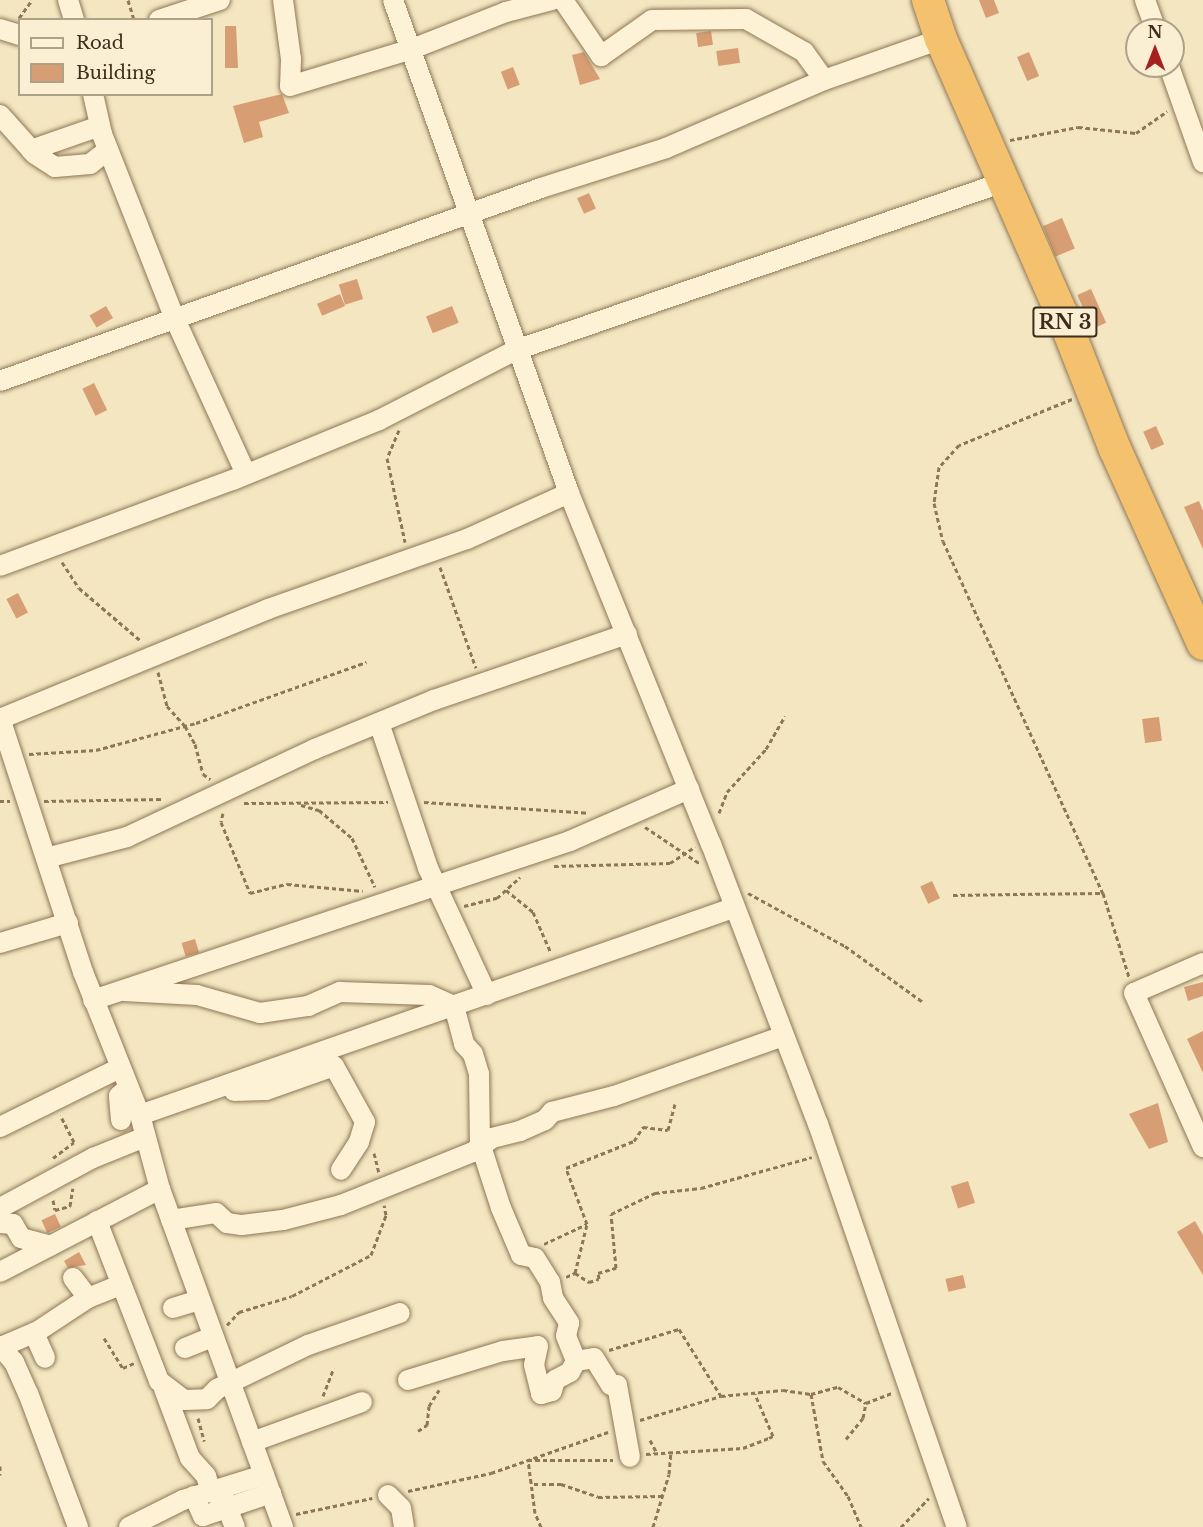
<!DOCTYPE html>
<html>
<head>
<meta charset="utf-8">
<style>
	body { margin:0 }
	#map { position:relative; width:1203px; height:1527px; overflow:hidden; background:#f3e6c1; font-family:"Libre Baskerville",serif }
	div>[style] { position:absolute }
	[style*='--x'] { left:calc(var(--x)*1px); top:calc(var(--y)*1px); width:calc(var(--w)*1px); rotate:calc(var(--a)*1deg) }
	.building>* { inset:0; background:#d69e72; transform-origin:0 0 }
	.path>* { height:3px; margin-top:-1.5px; transform-origin:0; background:repeating-linear-gradient(90deg,#8f7656 0 4.5px,transparent 0 7.5px) }
	.roads { filter:drop-shadow(0 0 2px #8f7656) drop-shadow(0 0 2px #8f7656) }
	.minor>* { height:20px; margin:-10px; padding:0 10px; transform-origin:10px; border-radius:10px; background:#fdf2d6 }
	.trunk>* { height:32px; margin:-16px; padding:0 16px; transform-origin:16px; border-radius:16px; background:#f4c26e }
	span { translate:-50% -50%; white-space:nowrap; text-align:center; line-height:1.15; -webkit-text-stroke:6px #faefd2; paint-order:stroke }
	.shield-label span { padding:2px 4px; background:#faefd2; border:2px solid; border-radius:4px; -webkit-text-stroke-width:0 }
	.shield-label { font-size:20px; color:#3d2d1c; font-weight:700 }
	.legend { position:absolute; left:18px; top:18px; width:195px; height:78px; box-sizing:border-box; background:#faefd2; border:2px solid #aea189; margin:0; padding:8px 10px; list-style:none; font-size:18px; color:#3d2d1c }
	.legend li { display:flex; align-items:center; gap:12px; height:30px }
	.legend b { width:30px; border:2px solid #aea189 }
	.north { position:absolute; left:1125px; top:18px; width:60px; height:60px; box-sizing:border-box; background:#faefd2; border:2px solid #aea189; border-radius:50%; rotate:0deg; font-size:16px; font-weight:700; line-height:24px; text-align:center; color:#3d2d1c }
	.north::after { content:''; display:block; margin:auto; width:21px; height:27px; background:#a6211e; clip-path:polygon(50% 0,100% 100%,50% 72%,0 100%) }
</style>
</head>
<body>
<div id="map">
	<div class="building">
		<i style="clip-path:polygon(979px 0,994px 0,999px 13px,986px 18px)"></i>
		<i style="clip-path:polygon(225px 26px,236px 26px,238px 68px,225px 68px)"></i>
		<i style="left:711px;top:31px;width:14px;height:15px;rotate:82deg"></i>
		<i style="left:738px;top:48px;width:15px;height:22px;rotate:82deg"></i>
		<i style="clip-path:polygon(584px 52px,600px 79px,580px 85px,572px 55px)"></i>
		<i style="left:1029px;top:52px;width:26px;height:13px;rotate:67deg"></i>
		<i style="left:513px;top:67px;width:19px;height:13px;rotate:69deg"></i>
		<i style="clip-path:polygon(282px 94px,289px 113px,259px 122px,263px 137px,244px 143px,233px 106px)"></i>
		<i style="left:589px;top:193px;width:17px;height:13px;rotate:66deg"></i>
		<i style="left:1062px;top:218px;width:33px;height:21px;rotate:67deg"></i>
		<i style="left:357px;top:279px;width:21px;height:19px;rotate:73deg"></i>
		<i style="left:1091px;top:289px;width:37px;height:15px;rotate:66deg"></i>
		<i style="left:340px;top:294px;width:13px;height:25px;rotate:67deg"></i>
		<i style="left:106px;top:306px;width:14px;height:19px;rotate:60deg"></i>
		<i style="left:452px;top:306px;width:18px;height:28px;rotate:68deg"></i>
		<i style="left:94px;top:383px;width:30px;height:13px;rotate:64deg"></i>
		<i style="left:1156px;top:426px;width:20px;height:14px;rotate:66deg"></i>
		<i style="clip-path:polygon(1199px 501px,1203px 511px,1203px 549px,1184px 507px)"></i>
		<i style="left:18px;top:593px;width:22px;height:13px;rotate:63deg"></i>
		<i style="left:1159px;top:717px;width:24px;height:17px;rotate:83deg"></i>
		<i style="left:932px;top:881px;width:19px;height:13px;rotate:65deg"></i>
		<i style="left:195px;top:939px;width:14px;height:14px;rotate:73deg"></i>
		<i style="clip-path:polygon(1203px 982px,1203px 996px,1188px 1001px,1184px 987px)"></i>
		<i style="clip-path:polygon(1203px 1031px,1203px 1073px,1187px 1039px)"></i>
		<i style="clip-path:polygon(1158px 1103px,1168px 1142px,1149px 1149px,1129px 1114px)"></i>
		<i style="left:968px;top:1181px;width:23px;height:18px;rotate:72deg"></i>
		<i style="left:55px;top:1214px;width:14px;height:15px;rotate:65deg"></i>
		<i style="clip-path:polygon(1195px 1221px,1203px 1235px,1203px 1275px,1177px 1232px)"></i>
		<i style="clip-path:polygon(79px 1252px,86px 1265px,68px 1268px,64px 1261px)"></i>
		<i style="left:963px;top:1275px;width:13px;height:18px;rotate:77deg"></i>
	</div>
	<div class="path">
		<i style="--x:128;--y:0;--w:21;--a:73"></i>
		<i style="--x:19;--y:18;--w:22;--a:-54"></i>
		<i style="--x:1010;--y:140;--w:69;--a:-10.8"></i>
		<i style="--x:1078;--y:127;--w:58;--a:5.9"></i>
		<i style="--x:1136;--y:133;--w:38;--a:-35"></i>
		<i style="--x:1072;--y:399;--w:122;--a:157.8"></i>
		<i style="--x:959;--y:445;--w:30;--a:132"></i>
		<i style="--x:939;--y:467;--w:36;--a:98"></i>
		<i style="--x:934;--y:503;--w:39;--a:77"></i>
		<i style="--x:943;--y:541;--w:387;--a:65.6"></i>
		<i style="--x:1103;--y:893;--w:88;--a:72.8"></i>
		<i style="--x:399;--y:430;--w:30;--a:113"></i>
		<i style="--x:387;--y:458;--w:86;--a:77.9"></i>
		<i style="--x:62;--y:562;--w:31;--a:57"></i>
		<i style="--x:79;--y:588;--w:82;--a:40.5"></i>
		<i style="--x:440;--y:567;--w:107;--a:70.4"></i>
		<i style="--x:158;--y:672;--w:35;--a:75"></i>
		<i style="--x:167;--y:706;--w:27;--a:48"></i>
		<i style="--x:185;--y:726;--w:21;--a:61"></i>
		<i style="--x:195;--y:744;--w:31;--a:75"></i>
		<i style="--x:203;--y:774;--w:9;--a:36"></i>
		<i style="--x:29;--y:754;--w:67;--a:-3.4"></i>
		<i style="--x:96;--y:750;--w:104;--a:-15.1"></i>
		<i style="--x:196;--y:723;--w:181;--a:-19.7"></i>
		<i style="--x:0;--y:801;--w:10;--a:0"></i>
		<i style="--x:44;--y:801;--w:119;--a:-1"></i>
		<i style="--x:424;--y:802;--w:164;--a:3.8"></i>
		<i style="--x:244;--y:803;--w:144;--a:-0.4"></i>
		<i style="--x:301;--y:805;--w:19;--a:16"></i>
		<i style="--x:319;--y:810;--w:43;--a:40.3"></i>
		<i style="--x:352;--y:838;--w:54;--a:64.9"></i>
		<i style="--x:223;--y:813;--w:9;--a:103"></i>
		<i style="--x:221;--y:822;--w:77;--a:67.8"></i>
		<i style="--x:250;--y:893;--w:38;--a:-14"></i>
		<i style="--x:287;--y:884;--w:76;--a:5.3"></i>
		<i style="--x:719;--y:813;--w:22;--a:-69"></i>
		<i style="--x:727;--y:792;--w:58;--a:-47.8"></i>
		<i style="--x:766;--y:749;--w:38;--a:-60"></i>
		<i style="--x:645;--y:827;--w:65;--a:33.7"></i>
		<i style="--x:554;--y:866;--w:116;--a:-1.5"></i>
		<i style="--x:670;--y:863;--w:30;--a:-33"></i>
		<i style="--x:506;--y:890;--w:35;--a:39"></i>
		<i style="--x:533;--y:912;--w:45;--a:66.3"></i>
		<i style="--x:748;--y:893;--w:111;--a:28.7"></i>
		<i style="--x:845;--y:946;--w:96;--a:35.7"></i>
		<i style="--x:953;--y:895;--w:150;--a:-0.8"></i>
		<i style="--x:464;--y:906;--w:34;--a:-14"></i>
		<i style="--x:497;--y:898;--w:31;--a:-42"></i>
		<i style="--x:374;--y:1153;--w:21;--a:76"></i>
		<i style="--x:53;--y:1158;--w:26;--a:-37"></i>
		<i style="--x:74;--y:1142;--w:30;--a:-117"></i>
		<i style="--x:53;--y:1200;--w:10;--a:79"></i>
		<i style="--x:55;--y:1210;--w:16;--a:-15"></i>
		<i style="--x:70;--y:1206;--w:18;--a:-81"></i>
		<i style="--x:544;--y:1244;--w:47;--a:-24.9"></i>
		<i style="--x:587;--y:1224;--w:60;--a:-110.6"></i>
		<i style="--x:566;--y:1168;--w:73;--a:-21.7"></i>
		<i style="--x:634;--y:1141;--w:17;--a:-57"></i>
		<i style="--x:643;--y:1127;--w:25;--a:7"></i>
		<i style="--x:668;--y:1130;--w:27;--a:-75"></i>
		<i style="--x:575;--y:1273;--w:50;--a:-76.2"></i>
		<i style="--x:566;--y:1277;--w:10;--a:-24"></i>
		<i style="--x:575;--y:1273;--w:17;--a:33"></i>
		<i style="--x:589;--y:1282;--w:10;--a:-17"></i>
		<i style="--x:599;--y:1279;--w:6;--a:-99"></i>
		<i style="--x:598;--y:1273;--w:19;--a:-16"></i>
		<i style="--x:616;--y:1268;--w:54;--a:-95.3"></i>
		<i style="--x:611;--y:1214;--w:49;--a:-25.5"></i>
		<i style="--x:655;--y:1193;--w:46;--a:-6.2"></i>
		<i style="--x:701;--y:1188;--w:115;--a:-15.6"></i>
		<i style="--x:227;--y:1325;--w:18;--a:-47"></i>
		<i style="--x:239;--y:1312;--w:55;--a:-16.8"></i>
		<i style="--x:292;--y:1296;--w:89;--a:-27.4"></i>
		<i style="--x:371;--y:1255;--w:43;--a:-69.4"></i>
		<i style="--x:386;--y:1215;--w:10;--a:-101"></i>
		<i style="--x:104;--y:1338;--w:36;--a:58"></i>
		<i style="--x:123;--y:1368;--w:12;--a:-24"></i>
		<i style="--x:609;--y:1350;--w:73;--a:-16.7"></i>
		<i style="--x:679;--y:1329;--w:79;--a:57.9"></i>
		<i style="--x:811;--y:1394;--w:68;--a:79.8"></i>
		<i style="--x:823;--y:1461;--w:43;--a:54.5"></i>
		<i style="--x:848;--y:1496;--w:34;--a:67"></i>
		<i style="--x:323;--y:1396;--w:30;--a:-69"></i>
		<i style="--x:198;--y:1418;--w:24;--a:75"></i>
		<i style="--x:640;--y:1420;--w:84;--a:-16.5"></i>
		<i style="--x:721;--y:1396;--w:62;--a:-5.5"></i>
		<i style="--x:783;--y:1390;--w:28;--a:8"></i>
		<i style="--x:811;--y:1394;--w:28;--a:-15"></i>
		<i style="--x:838;--y:1387;--w:32;--a:30"></i>
		<i style="--x:866;--y:1403;--w:28;--a:-21"></i>
		<i style="--x:418;--y:1431;--w:11;--a:-34"></i>
		<i style="--x:427;--y:1425;--w:19;--a:-84"></i>
		<i style="--x:429;--y:1406;--w:19;--a:-58"></i>
		<i style="--x:846;--y:1439;--w:27;--a:-51"></i>
		<i style="--x:863;--y:1418;--w:15;--a:-79"></i>
		<i style="--x:650;--y:1440;--w:15;--a:62"></i>
		<i style="--x:646;--y:1454;--w:97;--a:-3.5"></i>
		<i style="--x:743;--y:1448;--w:28;--a:-21"></i>
		<i style="--x:769;--y:1438;--w:4;--a:-27"></i>
		<i style="--x:773;--y:1436;--w:46;--a:-113.2"></i>
		<i style="--x:0;--y:1466;--w:9;--a:90"></i>
		<i style="--x:534;--y:1484;--w:27;--a:0"></i>
		<i style="--x:561;--y:1484;--w:39;--a:19"></i>
		<i style="--x:598;--y:1497;--w:64;--a:-0.9"></i>
		<i style="--x:408;--y:1491;--w:85;--a:-12.2"></i>
		<i style="--x:491;--y:1473;--w:124;--a:-19.3"></i>
		<i style="--x:296;--y:1514;--w:78;--a:-11.9"></i>
		<i style="--x:541;--y:1527;--w:15;--a:-113"></i>
		<i style="--x:535;--y:1513;--w:53;--a:-97.5"></i>
		<i style="--x:528;--y:1460;--w:85;--a:0"></i>
		<i style="--x:653;--y:1527;--w:55;--a:-73.2"></i>
		<i style="--x:669;--y:1474;--w:23;--a:-85"></i>
		<i style="--x:901;--y:1527;--w:40;--a:-46"></i>
	</div>
	<div class="roads">
		<div class="minor">
			<i style="--x:68;--y:0;--w:21;--a:73"></i>
			<i style="--x:283;--y:0;--w:60;--a:82.3"></i>
			<i style="--x:291;--y:59;--w:27;--a:92"></i>
			<i style="--x:290;--y:86;--w:127;--a:-16.9"></i>
			<i style="--x:412;--y:49;--w:101;--a:-21.5"></i>
			<i style="--x:506;--y:12;--w:48;--a:-14.6"></i>
			<i style="--x:393;--y:0;--w:523;--a:70.35"></i>
			<i style="--x:569;--y:493;--w:379;--a:68"></i>
			<i style="--x:711;--y:844;--w:300;--a:69.1"></i>
			<i style="--x:818;--y:1124;--w:426;--a:71"></i>
			<i style="--x:563;--y:0;--w:68;--a:55.8"></i>
			<i style="--x:601;--y:56;--w:62;--a:-35.2"></i>
			<i style="--x:652;--y:20;--w:94;--a:-0.6"></i>
			<i style="--x:746;--y:19;--w:67;--a:29.6"></i>
			<i style="--x:804;--y:52;--w:34;--a:54"></i>
			<i style="--x:1145;--y:0;--w:32;--a:70"></i>
			<i style="--x:159;--y:20;--w:64;--a:-18.2"></i>
			<i style="--x:0;--y:29;--w:21;--a:17"></i>
			<i style="--x:1169;--y:66;--w:102;--a:70.5"></i>
			<i style="--x:93;--y:94;--w:41;--a:77.3"></i>
			<i style="--x:102;--y:134;--w:199;--a:68.5"></i>
			<i style="--x:175;--y:319;--w:170;--a:65.4"></i>
			<i style="--x:0;--y:115;--w:52;--a:48.1"></i>
			<i style="--x:35;--y:154;--w:24;--a:33"></i>
			<i style="--x:55;--y:167;--w:35;--a:-5"></i>
			<i style="--x:90;--y:164;--w:23;--a:-38"></i>
			<i style="--x:31;--y:150;--w:73;--a:-19.2"></i>
			<i style="--x:0;--y:381;--w:574;--a:-19.63"></i>
			<i style="--x:541;--y:188;--w:131;--a:-17.7"></i>
			<i style="--x:666;--y:148;--w:172;--a:-23.3"></i>
			<i style="--x:824;--y:80;--w:124;--a:-19.3"></i>
			<i style="--x:0;--y:566;--w:248;--a:-20.3"></i>
			<i style="--x:233;--y:480;--w:158;--a:-22.3"></i>
			<i style="--x:379;--y:420;--w:154;--a:-27.1"></i>
			<i style="--x:516;--y:350;--w:516;--a:-19"></i>
			<i style="--x:0;--y:718;--w:267;--a:71.9"></i>
			<i style="--x:83;--y:972;--w:154;--a:68.3"></i>
			<i style="--x:140;--y:1115;--w:77;--a:74.9"></i>
			<i style="--x:160;--y:1189;--w:180;--a:152.6"></i>
			<i style="--x:0;--y:719;--w:290;--a:-22.3"></i>
			<i style="--x:268;--y:609;--w:211;--a:-19.4"></i>
			<i style="--x:467;--y:539;--w:112;--a:-24.3"></i>
			<i style="--x:379;--y:723;--w:153;--a:71.3"></i>
			<i style="--x:428;--y:868;--w:140;--a:65.1"></i>
			<i style="--x:46;--y:858;--w:84;--a:-14.5"></i>
			<i style="--x:127;--y:837;--w:208;--a:-25.1"></i>
			<i style="--x:315;--y:749;--w:129;--a:-22.4"></i>
			<i style="--x:434;--y:700;--w:204;--a:-18.9"></i>
			<i style="--x:0;--y:943;--w:71;--a:-16.4"></i>
			<i style="--x:1203;--y:963;--w:75;--a:156.5"></i>
			<i style="--x:1134;--y:993;--w:169;--a:65.9"></i>
			<i style="--x:124;--y:991;--w:73;--a:3.1"></i>
			<i style="--x:197;--y:995;--w:66;--a:15.9"></i>
			<i style="--x:260;--y:1013;--w:49;--a:-8.3"></i>
			<i style="--x:308;--y:1006;--w:35;--a:-24"></i>
			<i style="--x:340;--y:992;--w:89;--a:1.9"></i>
			<i style="--x:429;--y:995;--w:27;--a:24"></i>
			<i style="--x:454;--y:1006;--w:39;--a:75"></i>
			<i style="--x:464;--y:1044;--w:13;--a:48"></i>
			<i style="--x:473;--y:1054;--w:21;--a:73"></i>
			<i style="--x:479;--y:1074;--w:69;--a:89.2"></i>
			<i style="--x:480;--y:1143;--w:68;--a:72.1"></i>
			<i style="--x:501;--y:1208;--w:51;--a:66.9"></i>
			<i style="--x:521;--y:1255;--w:14;--a:12"></i>
			<i style="--x:535;--y:1258;--w:28;--a:58"></i>
			<i style="--x:550;--y:1282;--w:16;--a:79"></i>
			<i style="--x:553;--y:1298;--w:30;--a:57"></i>
			<i style="--x:569;--y:1323;--w:13;--a:103"></i>
			<i style="--x:566;--y:1336;--w:27;--a:68"></i>
			<i style="--x:576;--y:1361;--w:18;--a:-9"></i>
			<i style="--x:594;--y:1358;--w:32;--a:58"></i>
			<i style="--x:611;--y:1385;--w:6;--a:0"></i>
			<i style="--x:617;--y:1385;--w:73;--a:79.8"></i>
			<i style="--x:93;--y:1000;--w:503;--a:-18.43"></i>
			<i style="--x:570;--y:841;--w:130;--a:-23.6"></i>
			<i style="--x:234;--y:1091;--w:32;--a:-2"></i>
			<i style="--x:266;--y:1090;--w:72;--a:-19.4"></i>
			<i style="--x:334;--y:1066;--w:64;--a:61"></i>
			<i style="--x:365;--y:1122;--w:21;--a:107"></i>
			<i style="--x:359;--y:1142;--w:33;--a:123"></i>
			<i style="--x:140;--y:1115;--w:628;--a:-19.24"></i>
			<i style="--x:121;--y:1120;--w:24;--a:-95"></i>
			<i style="--x:119;--y:1096;--w:12;--a:-42"></i>
			<i style="--x:0;--y:1127;--w:134;--a:-26.2"></i>
			<i style="--x:160;--y:1189;--w:360;--a:70"></i>
			<i style="--x:0;--y:1208;--w:106;--a:-28.3"></i>
			<i style="--x:93;--y:1158;--w:56;--a:-22"></i>
			<i style="--x:171;--y:1220;--w:46;--a:-8.8"></i>
			<i style="--x:216;--y:1213;--w:15;--a:42"></i>
			<i style="--x:227;--y:1223;--w:15;--a:8"></i>
			<i style="--x:242;--y:1225;--w:41;--a:-7"></i>
			<i style="--x:283;--y:1220;--w:60;--a:-14.5"></i>
			<i style="--x:341;--y:1205;--w:142;--a:-21.9"></i>
			<i style="--x:473;--y:1152;--w:24;--a:-36"></i>
			<i style="--x:492;--y:1138;--w:29;--a:-14"></i>
			<i style="--x:520;--y:1131;--w:27;--a:-24"></i>
			<i style="--x:545;--y:1120;--w:11;--a:-49"></i>
			<i style="--x:552;--y:1112;--w:64;--a:-14.5"></i>
			<i style="--x:614;--y:1096;--w:179;--a:-19.5"></i>
			<i style="--x:97;--y:1221;--w:172;--a:68.8"></i>
			<i style="--x:159;--y:1381;--w:31;--a:37"></i>
			<i style="--x:184;--y:1400;--w:23;--a:-2"></i>
			<i style="--x:207;--y:1399;--w:14;--a:-45"></i>
			<i style="--x:217;--y:1389;--w:101;--a:-25.8"></i>
			<i style="--x:308;--y:1345;--w:97;--a:-19.2"></i>
			<i style="--x:0;--y:1223;--w:13;--a:4"></i>
			<i style="--x:13;--y:1224;--w:16;--a:60"></i>
			<i style="--x:21;--y:1238;--w:30;--a:15"></i>
			<i style="--x:73;--y:1278;--w:25;--a:53"></i>
			<i style="--x:173;--y:1308;--w:27;--a:-17"></i>
			<i style="--x:34;--y:1333;--w:27;--a:66"></i>
			<i style="--x:0;--y:1346;--w:21;--a:49"></i>
			<i style="--x:14;--y:1362;--w:34;--a:66"></i>
			<i style="--x:28;--y:1393;--w:143;--a:69.5"></i>
			<i style="--x:1;--y:1347;--w:40;--a:-23.4"></i>
			<i style="--x:38;--y:1331;--w:60;--a:-33.4"></i>
			<i style="--x:88;--y:1298;--w:35;--a:-22"></i>
			<i style="--x:185;--y:1348;--w:29;--a:-22"></i>
			<i style="--x:408;--y:1380;--w:99;--a:-17"></i>
			<i style="--x:503;--y:1351;--w:35;--a:-8"></i>
			<i style="--x:538;--y:1346;--w:19;--a:102"></i>
			<i style="--x:534;--y:1365;--w:30;--a:76"></i>
			<i style="--x:541;--y:1394;--w:11;--a:-15"></i>
			<i style="--x:552;--y:1391;--w:11;--a:-75"></i>
			<i style="--x:555;--y:1380;--w:17;--a:-28"></i>
			<i style="--x:570;--y:1372;--w:13;--a:-61"></i>
			<i style="--x:164;--y:1389;--w:74;--a:69.4"></i>
			<i style="--x:190;--y:1458;--w:24;--a:48"></i>
			<i style="--x:206;--y:1476;--w:16;--a:72"></i>
			<i style="--x:211;--y:1491;--w:16;--a:35"></i>
			<i style="--x:224;--y:1500;--w:29;--a:68"></i>
			<i style="--x:252;--y:1442;--w:117;--a:-20"></i>
			<i style="--x:388;--y:1495;--w:18;--a:45"></i>
			<i style="--x:401;--y:1508;--w:19;--a:81"></i>
			<i style="--x:194;--y:1496;--w:22;--a:66"></i>
			<i style="--x:203;--y:1516;--w:72;--a:-18.7"></i>
			<i style="--x:129;--y:1527;--w:60;--a:-26.6"></i>
			<i style="--x:183;--y:1500;--w:85;--a:-17.2"></i>
		</div>
		<div class="trunk">
			<i style="--x:928;--y:0;--w:41;--a:71.6"></i>
			<i style="--x:941;--y:39;--w:300;--a:66.3"></i>
			<i style="--x:1062;--y:314;--w:145;--a:68.6"></i>
			<i style="--x:1115;--y:449;--w:214;--a:65.7"></i>
		</div>
	</div>
	<div class="shield-label">
		<span style="left:1065px;top:322px">RN 3</span>
	</div>
	<ul class="legend">
	<li><b style="height:8px;background:#fdf2d6"></b>Road</li>
	<li><b style="height:16px;background:#d69e72"></b>Building</li>
	</ul>
	<div class="north">N</div>
</div>
</body>
</html>
